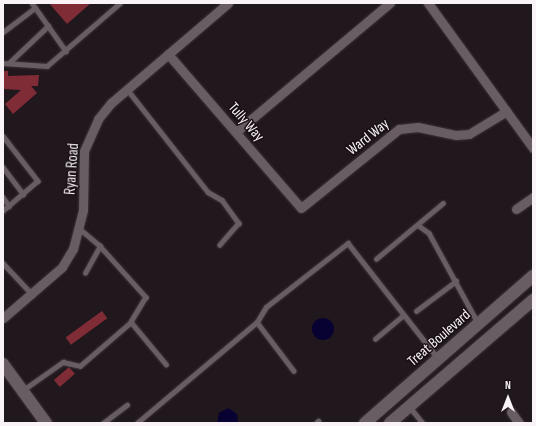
<!DOCTYPE html>
<html>
<head>
<meta charset="utf-8">
<style>
	body { margin:0 }
	#map { position:relative; width:536px; height:426px; overflow:hidden; background:#21181d; font-family:"Sofia Sans Condensed",sans-serif }
	div>[style] { position:absolute }
	[style*='--x'] { left:calc(var(--x)*1px); top:calc(var(--y)*1px); width:calc(var(--w)*1px); rotate:calc(var(--a)*1deg) }
	.water>* { inset:0; background:#070232 }
	.round { border-radius:50% }
	.building>* { inset:0; background:#7f2c37; transform-origin:0 0 }
	.roads { filter:drop-shadow(0 0 1px #3b3438) drop-shadow(0 0 1px #3b3438) }
	.lane>* { height:4.5px; margin:-2.25px; padding:0 2.25px; transform-origin:2.25px; border-radius:2.25px; background:#695d64 }
	.street>* { height:9px; margin:-4.5px; padding:0 4.5px; transform-origin:4.5px; border-radius:4.5px; background:#695d64 }
	.secondary>* { height:12px; margin:-6px; padding:0 6px; transform-origin:6px; border-radius:6px; background:#695d64 }
	span { translate:-50% -50%; white-space:nowrap; text-align:center; line-height:1.15; -webkit-text-stroke:3px #180f14; paint-order:stroke }
	.street-label { font-size:15px; color:#f9f2f6 }
	.frame { position:absolute; inset:0; border:4px solid #f9f2f6; pointer-events:none }
	.north { position:absolute; left:488px; top:378px; width:40px; height:40px; -webkit-text-stroke:3px #180f14; paint-order:stroke; rotate:0deg; font-size:11px; font-weight:700; line-height:16px; text-align:center; color:#f9f2f6 }
	.north::after { content:''; display:block; margin:auto; width:14px; height:18px; background:#f9f2f6; clip-path:polygon(50% 0,100% 100%,50% 72%,0 100%) }
</style>
</head>
<body>
<div id="map">
	<div class="water">
		<i class="round" style="left:312px;top:318px;width:22px;height:22px"></i>
		<i style="clip-path:polygon(228px 408px,237px 414px,238px 423px,217px 423px,219px 413px)"></i>
	</div>
	<div class="building">
		<i style="clip-path:polygon(49px 3px,91px 3px,67px 24px)"></i>
		<i style="clip-path:polygon(3px 71px,8px 71px,8px 76px,39px 75px,38px 86px,31px 86px,37px 93px,13px 114px,5px 104px,21px 90px,3px 89px)"></i>
		<i style="left:102px;top:311px;width:9px;height:45px;rotate:54deg"></i>
		<i style="left:69px;top:367px;width:9px;height:20px;rotate:49deg"></i>
	</div>
	<div class="roads">
		<div class="lane">
			<i style="--x:32;--y:3;--w:59;--a:54.7"></i>
			<i style="--x:3;--y:32;--w:40;--a:-37"></i>
			<i style="--x:3;--y:63;--w:44;--a:3.9"></i>
			<i style="--x:47;--y:66;--w:96;--a:-40.8"></i>
			<i style="--x:9;--y:63;--w:54;--a:-43.5"></i>
			<i style="--x:127;--y:89;--w:131;--a:51.8"></i>
			<i style="--x:208;--y:192;--w:16;--a:30"></i>
			<i style="--x:222;--y:200;--w:29;--a:54"></i>
			<i style="--x:239;--y:223;--w:29;--a:131"></i>
			<i style="--x:3;--y:136;--w:57;--a:52.1"></i>
			<i style="--x:38;--y:181;--w:46;--a:139.4"></i>
			<i style="--x:3;--y:167;--w:34;--a:53"></i>
			<i style="--x:3;--y:197;--w:11;--a:56"></i>
			<i style="--x:418;--y:225;--w:14;--a:36"></i>
			<i style="--x:429;--y:233;--w:102;--a:61.4"></i>
			<i style="--x:80;--y:229;--w:26;--a:40"></i>
			<i style="--x:376;--y:259;--w:87;--a:-39.9"></i>
			<i style="--x:3;--y:263;--w:42;--a:46.9"></i>
			<i style="--x:85;--y:273;--w:31;--a:-61"></i>
			<i style="--x:100;--y:246;--w:69;--a:48"></i>
			<i style="--x:146;--y:297;--w:29;--a:121"></i>
			<i style="--x:416;--y:311;--w:50;--a:-36.9"></i>
			<i style="--x:257;--y:322;--w:17;--a:-59"></i>
			<i style="--x:266;--y:307;--w:104;--a:-38"></i>
			<i style="--x:348;--y:243;--w:146;--a:52"></i>
			<i style="--x:375;--y:339;--w:35;--a:-40"></i>
			<i style="--x:23;--y:390;--w:49;--a:-35"></i>
			<i style="--x:63;--y:362;--w:17;--a:13"></i>
			<i style="--x:80;--y:366;--w:67;--a:-40.8"></i>
			<i style="--x:131;--y:322;--w:55;--a:50.2"></i>
			<i style="--x:409;--y:406;--w:22;--a:51"></i>
			<i style="--x:103;--y:423;--w:30;--a:-37"></i>
			<i style="--x:137;--y:423;--w:157;--a:-40.1"></i>
			<i style="--x:257;--y:322;--w:61;--a:52.9"></i>
			<i style="--x:316;--y:423;--w:3;--a:-45"></i>
		</div>
		<div class="street">
			<i style="--x:428;--y:3;--w:179;--a:54.1"></i>
			<i style="--x:168;--y:54;--w:203;--a:49.2"></i>
			<i style="--x:301;--y:208;--w:126;--a:-38.9"></i>
			<i style="--x:399;--y:129;--w:19;--a:-6"></i>
			<i style="--x:418;--y:127;--w:39;--a:12"></i>
			<i style="--x:456;--y:135;--w:13;--a:-4"></i>
			<i style="--x:469;--y:134;--w:44;--a:-31.2"></i>
			<i style="--x:236;--y:132;--w:201;--a:-40"></i>
			<i style="--x:516;--y:209;--w:21;--a:-35"></i>
			<i style="--x:3;--y:318;--w:78;--a:-40.8"></i>
			<i style="--x:62;--y:267;--w:21;--a:-59"></i>
			<i style="--x:73;--y:249;--w:40;--a:-75.6"></i>
			<i style="--x:83;--y:210;--w:59;--a:-89"></i>
			<i style="--x:84;--y:151;--w:35;--a:-66"></i>
			<i style="--x:98;--y:119;--w:21;--a:-51"></i>
			<i style="--x:111;--y:103;--w:154;--a:-40.5"></i>
			<i style="--x:511;--y:412;--w:14;--a:54"></i>
		</div>
		<div class="secondary">
			<i style="--x:3;--y:364;--w:73;--a:53.9"></i>
			<i style="--x:365;--y:423;--w:223;--a:-41.2"></i>
			<i style="--x:390;--y:423;--w:189;--a:-40.7"></i>
		</div>
	</div>
	<div class="street-label">
		<span style="left:246px;top:122px;rotate:49deg">Tully Way</span>
		<span style="left:368px;top:137px;rotate:-38deg">Ward Way</span>
		<span style="left:72px;top:169px;rotate:-86deg">Ryan Road</span>
		<span style="left:439px;top:338px;rotate:-41deg">Treat Boulevard</span>
	</div>
	<div class="frame"></div>
	<div class="north">N</div>
</div>
</body>
</html>
